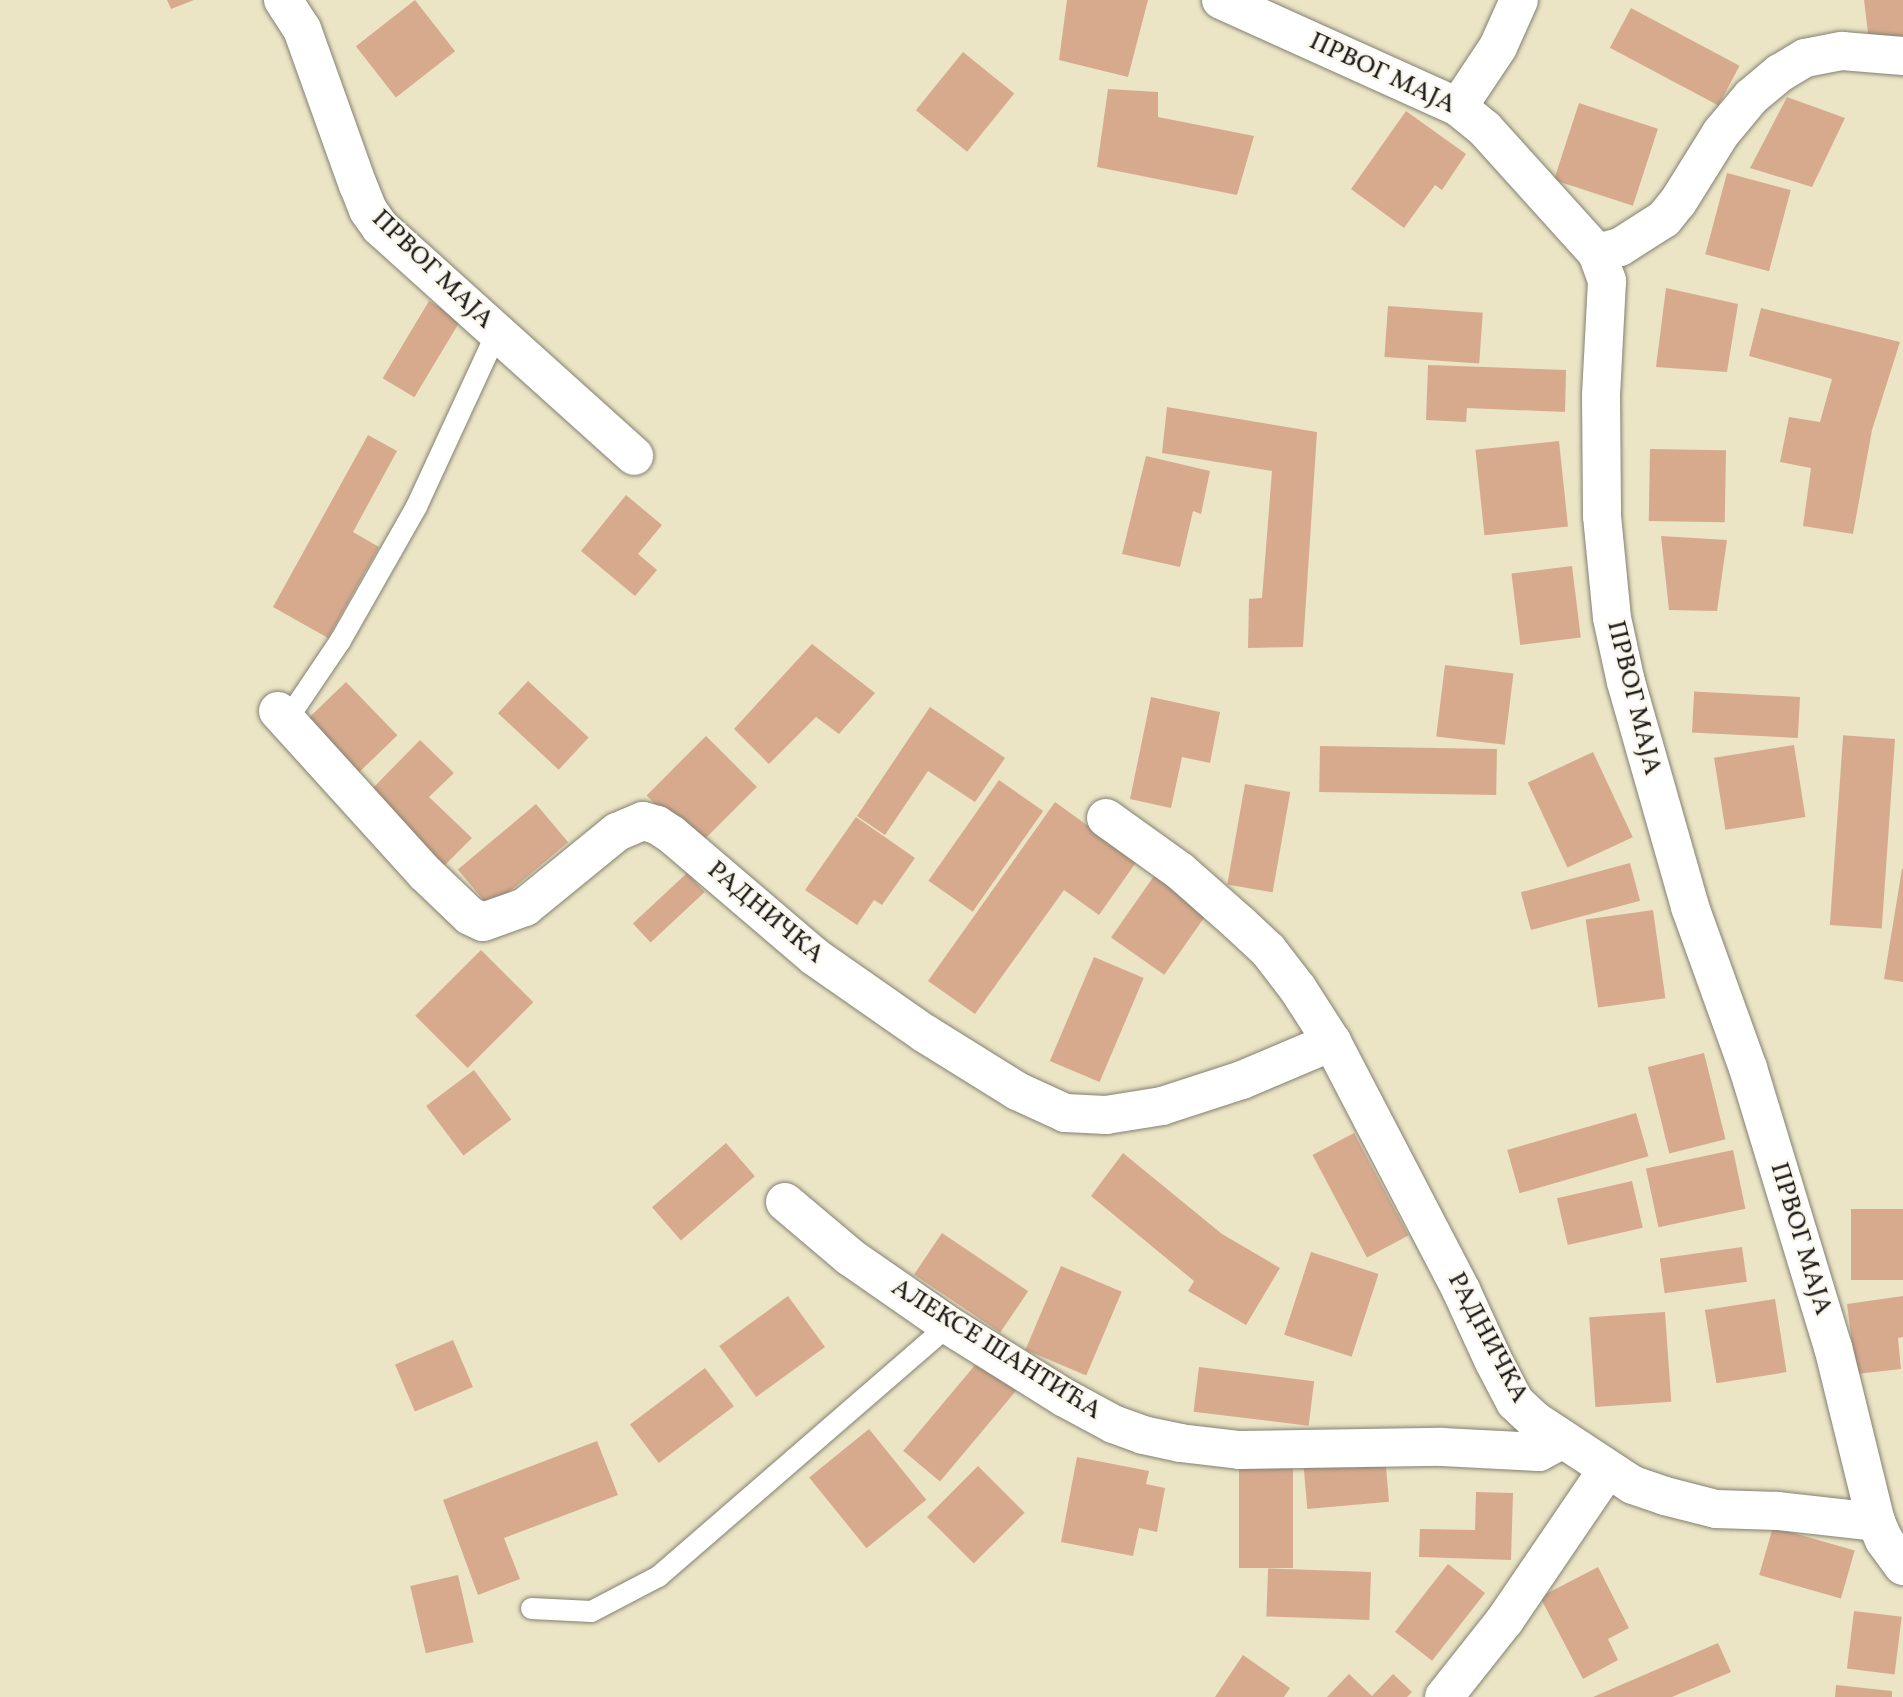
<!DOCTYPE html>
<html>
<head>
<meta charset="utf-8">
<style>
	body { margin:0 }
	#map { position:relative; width:1903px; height:1697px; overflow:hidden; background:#ebe5c6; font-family:Vollkorn,serif }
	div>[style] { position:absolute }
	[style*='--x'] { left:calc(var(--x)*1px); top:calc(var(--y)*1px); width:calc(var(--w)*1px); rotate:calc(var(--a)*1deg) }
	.building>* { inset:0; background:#d7aa8e; transform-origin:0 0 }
	.roads { filter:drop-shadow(0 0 2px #848071) drop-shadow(0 0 2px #848071) }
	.lane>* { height:21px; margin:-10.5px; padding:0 10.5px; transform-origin:10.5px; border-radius:10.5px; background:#fff }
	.street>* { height:38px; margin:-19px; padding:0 19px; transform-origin:19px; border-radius:19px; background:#fff }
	span { translate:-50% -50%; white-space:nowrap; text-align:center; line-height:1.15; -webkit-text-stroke:5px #fbf7ec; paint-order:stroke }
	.street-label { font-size:26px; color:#1c1c1c }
</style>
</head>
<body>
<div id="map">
	<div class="building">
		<i style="clip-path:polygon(167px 0,194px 0,171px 9px)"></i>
		<i style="left:415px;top:0;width:65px;height:75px;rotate:52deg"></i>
		<i style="clip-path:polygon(1067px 0,1148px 0,1128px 77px,1059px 60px)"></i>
		<i style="clip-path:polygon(1864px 0,1903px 0,1903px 45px,1870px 49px)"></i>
		<i style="left:1631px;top:8px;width:123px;height:45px;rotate:28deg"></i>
		<i style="left:963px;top:52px;width:66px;height:75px;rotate:39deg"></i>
		<i style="clip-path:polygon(1108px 89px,1158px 92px,1158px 117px,1254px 136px,1237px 195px,1097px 167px)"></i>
		<i style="clip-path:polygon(1787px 97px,1845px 118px,1812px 187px,1750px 168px)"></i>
		<i style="left:1579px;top:103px;width:83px;height:81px;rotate:18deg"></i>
		<i style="clip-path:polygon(1406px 111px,1466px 154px,1442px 190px,1435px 185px,1404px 228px,1351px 189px)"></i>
		<i style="left:1727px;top:173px;width:66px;height:84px;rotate:15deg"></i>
		<i style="clip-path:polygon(1666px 288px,1738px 304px,1727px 372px,1656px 367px)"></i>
		<i style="left:429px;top:301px;width:37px;height:90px;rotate:31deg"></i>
		<i style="left:1388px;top:306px;width:95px;height:51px;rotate:4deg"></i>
		<i style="clip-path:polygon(1761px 308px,1900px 342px,1872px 430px,1853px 534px,1803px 526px,1811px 468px,1780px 462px,1789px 417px,1820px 422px,1832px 379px,1749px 356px)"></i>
		<i style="clip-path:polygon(1428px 365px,1566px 370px,1565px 412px,1467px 408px,1466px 422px,1426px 420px)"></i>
		<i style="clip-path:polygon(1167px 407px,1317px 432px,1303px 647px,1248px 648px,1249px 599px,1262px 598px,1272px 471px,1162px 453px)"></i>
		<i style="clip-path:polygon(368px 435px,397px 451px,353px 532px,379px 547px,328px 638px,273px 607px)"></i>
		<i style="left:1559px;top:441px;width:86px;height:84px;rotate:84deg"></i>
		<i style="left:1650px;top:449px;width:76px;height:72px;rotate:1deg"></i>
		<i style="clip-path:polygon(1146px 456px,1210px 471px,1201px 514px,1193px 511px,1180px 567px,1122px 554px)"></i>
		<i style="clip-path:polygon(626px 495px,662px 525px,638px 554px,657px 570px,635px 596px,581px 551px)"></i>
		<i style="clip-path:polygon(1661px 536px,1727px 540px,1717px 611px,1669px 610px)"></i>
		<i style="left:1572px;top:566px;width:72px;height:61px;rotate:83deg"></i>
		<i style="clip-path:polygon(812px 644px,875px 693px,839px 734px,816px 717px,769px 764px,734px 729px)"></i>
		<i style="left:1445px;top:665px;width:69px;height:72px;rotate:7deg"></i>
		<i style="left:528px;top:681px;width:83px;height:44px;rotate:43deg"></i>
		<i style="left:346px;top:682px;width:74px;height:62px;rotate:46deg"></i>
		<i style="clip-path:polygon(1151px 697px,1220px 712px,1210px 763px,1182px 757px,1171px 808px,1130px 799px)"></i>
		<i style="left:1800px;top:697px;width:41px;height:106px;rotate:93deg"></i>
		<i style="clip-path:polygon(930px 707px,1005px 758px,975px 802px,928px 771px,885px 835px,857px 816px)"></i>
		<i style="left:706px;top:736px;width:72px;height:84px;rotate:45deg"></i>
		<i style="left:1895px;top:739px;width:190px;height:52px;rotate:94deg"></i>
		<i style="clip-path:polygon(420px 740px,454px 773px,429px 797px,472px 838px,444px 866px,368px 793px)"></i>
		<i style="left:1794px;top:745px;width:73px;height:81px;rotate:81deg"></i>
		<i style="left:1320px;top:746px;width:177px;height:46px;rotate:1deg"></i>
		<i style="left:1593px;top:752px;width:94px;height:72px;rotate:65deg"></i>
		<i style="left:999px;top:780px;width:54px;height:123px;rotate:35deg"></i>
		<i style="left:1245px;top:784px;width:46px;height:102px;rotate:10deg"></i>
		<i style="clip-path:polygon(1055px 802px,1137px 861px,1099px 915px,1064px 890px,975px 1014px,928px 981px)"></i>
		<i style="left:536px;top:804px;width:50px;height:102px;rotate:50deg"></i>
		<i style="clip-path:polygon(856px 817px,915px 858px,882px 905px,874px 900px,857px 925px,805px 890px)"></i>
		<i style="left:1630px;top:863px;width:39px;height:113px;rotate:75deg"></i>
		<i style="clip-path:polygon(1902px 869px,1903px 869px,1903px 982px,1884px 979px)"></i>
		<i style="left:687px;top:873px;width:26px;height:74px;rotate:47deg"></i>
		<i style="left:1154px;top:876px;width:65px;height:75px;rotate:35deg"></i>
		<i style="left:1653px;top:910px;width:89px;height:68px;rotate:82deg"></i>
		<i style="left:481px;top:950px;width:74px;height:93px;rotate:45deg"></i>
		<i style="left:1094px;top:957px;width:54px;height:113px;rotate:23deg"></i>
		<i style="left:1704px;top:1053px;width:89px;height:58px;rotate:76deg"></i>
		<i style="left:474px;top:1070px;width:62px;height:60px;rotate:53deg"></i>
		<i style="left:1636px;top:1113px;width:45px;height:134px;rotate:74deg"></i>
		<i style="left:1354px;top:1133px;width:116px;height:47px;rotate:62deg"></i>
		<i style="left:726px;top:1143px;width:44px;height:98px;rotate:49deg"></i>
		<i style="left:1733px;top:1150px;width:60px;height:89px;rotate:78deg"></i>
		<i style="clip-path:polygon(1123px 1153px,1222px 1234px,1280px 1268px,1246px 1325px,1188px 1291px,1194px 1281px,1091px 1196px)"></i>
		<i style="left:1632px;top:1181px;width:48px;height:77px;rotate:77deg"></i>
		<i style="left:1851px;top:1209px;width:52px;height:71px"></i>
		<i style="left:942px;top:1233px;width:104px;height:50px;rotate:34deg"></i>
		<i style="left:1742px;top:1247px;width:35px;height:83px;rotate:82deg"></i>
		<i style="left:1311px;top:1252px;width:71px;height:87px;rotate:18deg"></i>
		<i style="left:1061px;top:1266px;width:66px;height:91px;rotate:23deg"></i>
		<i style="left:788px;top:1296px;width:63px;height:85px;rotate:54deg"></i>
		<i style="clip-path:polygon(1903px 1296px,1903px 1337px,1898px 1338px,1901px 1369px,1856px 1374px,1847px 1304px)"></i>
		<i style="left:1775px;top:1299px;width:74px;height:71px;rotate:81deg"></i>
		<i style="left:1665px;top:1312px;width:90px;height:76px;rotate:86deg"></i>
		<i style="left:453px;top:1340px;width:51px;height:63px;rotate:67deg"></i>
		<i style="left:981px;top:1358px;width:48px;height:121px;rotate:40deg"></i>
		<i style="left:1199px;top:1367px;width:116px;height:45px;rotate:7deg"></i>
		<i style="left:705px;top:1368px;width:48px;height:94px;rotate:53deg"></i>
		<i style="left:869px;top:1429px;width:91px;height:77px;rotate:51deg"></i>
		<i style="clip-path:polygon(597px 1441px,618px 1495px,504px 1538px,520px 1579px,478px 1595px,443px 1500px)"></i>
		<i style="left:1385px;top:1456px;width:46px;height:82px;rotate:85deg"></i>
		<i style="clip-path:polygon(1077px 1457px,1149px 1471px,1146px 1484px,1165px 1488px,1157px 1532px,1139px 1528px,1133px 1556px,1061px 1542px)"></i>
		<i style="left:1293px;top:1458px;width:110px;height:54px;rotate:90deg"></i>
		<i style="left:978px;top:1466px;width:66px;height:72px;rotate:45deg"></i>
		<i style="clip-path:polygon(1476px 1492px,1513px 1493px,1511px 1560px,1419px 1557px,1420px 1529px,1475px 1530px)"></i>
		<i style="left:1773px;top:1527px;width:85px;height:50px;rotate:16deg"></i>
		<i style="left:1448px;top:1564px;width:47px;height:86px;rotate:38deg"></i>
		<i style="clip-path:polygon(1598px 1567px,1629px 1628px,1608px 1639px,1618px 1660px,1583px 1679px,1540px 1597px)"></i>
		<i style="left:1371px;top:1572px;width:48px;height:103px;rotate:92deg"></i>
		<i style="left:458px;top:1575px;width:69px;height:49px;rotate:77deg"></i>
		<i style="left:1854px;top:1611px;width:48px;height:58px;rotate:7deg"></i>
		<i style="clip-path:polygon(1718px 1643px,1731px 1672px,1672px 1697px,1593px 1697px)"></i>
		<i style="clip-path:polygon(1243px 1655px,1290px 1688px,1284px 1697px,1215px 1697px)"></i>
		<i style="clip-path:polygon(1349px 1674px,1372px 1696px,1393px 1674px,1412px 1692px,1407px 1697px,1327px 1697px)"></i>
		<i style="clip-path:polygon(1836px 1685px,1892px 1691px,1892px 1697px,1835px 1697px)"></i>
	</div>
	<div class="roads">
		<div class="lane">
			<i style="--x:286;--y:720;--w:97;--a:-56"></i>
			<i style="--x:340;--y:640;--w:154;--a:-60.4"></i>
			<i style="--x:416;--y:506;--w:191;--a:-65.2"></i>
			<i style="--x:531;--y:1608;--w:60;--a:2.9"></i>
			<i style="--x:591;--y:1611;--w:76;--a:-27.6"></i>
			<i style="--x:658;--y:1576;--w:384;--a:-40.9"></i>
		</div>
		<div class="street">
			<i style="--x:283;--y:0;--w:35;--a:57"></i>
			<i style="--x:302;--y:29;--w:166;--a:70.3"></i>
			<i style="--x:358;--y:185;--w:27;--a:68"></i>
			<i style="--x:368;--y:210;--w:21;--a:55"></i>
			<i style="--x:380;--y:227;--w:342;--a:42"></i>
			<i style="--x:1221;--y:0;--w:260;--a:24.3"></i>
			<i style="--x:1458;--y:107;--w:35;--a:39"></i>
			<i style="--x:1485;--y:129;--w:167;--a:47.9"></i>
			<i style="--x:1597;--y:253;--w:30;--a:70"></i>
			<i style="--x:1607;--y:281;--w:115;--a:93"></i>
			<i style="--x:1601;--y:396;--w:120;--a:89.5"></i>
			<i style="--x:1602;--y:516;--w:102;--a:84.4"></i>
			<i style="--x:1612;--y:618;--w:66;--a:77.7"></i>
			<i style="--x:1626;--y:682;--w:234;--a:74.1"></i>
			<i style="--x:1690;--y:907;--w:171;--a:70.2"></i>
			<i style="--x:1748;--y:1068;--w:292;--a:73.1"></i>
			<i style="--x:1833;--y:1347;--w:180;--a:76.2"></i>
			<i style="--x:1876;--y:1522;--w:20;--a:66"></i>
			<i style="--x:1884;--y:1540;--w:32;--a:54"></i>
			<i style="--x:1458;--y:107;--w:72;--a:-56.3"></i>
			<i style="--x:1498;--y:47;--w:51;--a:-65.9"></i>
			<i style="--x:1597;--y:253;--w:24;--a:-15"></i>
			<i style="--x:1620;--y:247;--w:52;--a:-32.5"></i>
			<i style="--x:1664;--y:219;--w:22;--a:-51"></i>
			<i style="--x:1678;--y:202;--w:81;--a:-58.1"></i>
			<i style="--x:1721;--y:133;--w:47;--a:-50.2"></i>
			<i style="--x:1751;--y:97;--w:38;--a:-40"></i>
			<i style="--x:1780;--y:73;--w:29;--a:-31"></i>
			<i style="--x:1805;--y:58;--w:38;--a:-11"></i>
			<i style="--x:1842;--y:51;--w:61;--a:4.7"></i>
			<i style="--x:278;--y:711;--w:220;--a:47.8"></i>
			<i style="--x:426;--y:874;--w:61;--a:43.7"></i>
			<i style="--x:470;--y:916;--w:14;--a:25"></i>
			<i style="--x:483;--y:922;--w:45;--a:-19.7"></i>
			<i style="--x:525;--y:907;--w:119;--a:-39.2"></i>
			<i style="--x:617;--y:832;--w:28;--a:-23"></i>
			<i style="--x:643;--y:821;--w:15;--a:16"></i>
			<i style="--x:657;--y:825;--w:17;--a:33"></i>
			<i style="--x:671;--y:834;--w:189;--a:40.5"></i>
			<i style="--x:815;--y:957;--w:133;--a:34.9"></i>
			<i style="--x:924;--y:1033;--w:110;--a:31.9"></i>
			<i style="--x:1017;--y:1091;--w:53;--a:24.6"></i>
			<i style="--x:1065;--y:1113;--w:41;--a:2.8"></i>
			<i style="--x:1106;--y:1115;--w:57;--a:-9.1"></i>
			<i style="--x:1162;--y:1106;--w:84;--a:-18"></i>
			<i style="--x:1242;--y:1080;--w:98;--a:-22.9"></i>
			<i style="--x:1106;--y:818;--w:91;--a:35.6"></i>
			<i style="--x:1180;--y:871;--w:79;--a:41.4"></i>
			<i style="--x:1239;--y:923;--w:40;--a:43"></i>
			<i style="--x:1268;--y:950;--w:49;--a:52.4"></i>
			<i style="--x:1298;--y:989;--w:63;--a:57.3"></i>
			<i style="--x:1332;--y:1042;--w:280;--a:62.5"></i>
			<i style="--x:1461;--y:1290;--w:79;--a:65.4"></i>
			<i style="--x:1494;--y:1362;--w:45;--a:62.3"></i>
			<i style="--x:1515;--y:1402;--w:26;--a:43"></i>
			<i style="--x:1534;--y:1420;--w:118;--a:33.3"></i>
			<i style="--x:1633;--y:1485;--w:34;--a:19"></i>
			<i style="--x:1665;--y:1496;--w:53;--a:14.3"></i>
			<i style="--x:1716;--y:1509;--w:62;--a:1.8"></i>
			<i style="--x:1778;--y:1511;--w:99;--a:6.4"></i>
			<i style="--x:785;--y:1202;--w:85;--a:40.2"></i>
			<i style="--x:850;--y:1257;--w:119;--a:34.8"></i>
			<i style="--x:948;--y:1325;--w:138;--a:32"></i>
			<i style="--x:1065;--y:1398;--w:55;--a:28.4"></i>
			<i style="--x:1113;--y:1424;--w:32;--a:20"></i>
			<i style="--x:1143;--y:1435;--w:38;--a:12"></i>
			<i style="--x:1180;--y:1443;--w:60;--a:6.7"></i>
			<i style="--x:1240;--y:1450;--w:202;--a:-0.9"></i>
			<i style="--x:1442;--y:1447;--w:97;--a:3"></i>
			<i style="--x:1539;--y:1452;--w:27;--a:-28"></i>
			<i style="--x:1444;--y:1697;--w:98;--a:-51.6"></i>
			<i style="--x:1505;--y:1620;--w:181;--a:-55.8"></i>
		</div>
	</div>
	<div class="street-label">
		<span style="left:1382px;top:74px;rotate:25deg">ПРВОГ МАЈА</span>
		<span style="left:432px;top:270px;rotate:44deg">ПРВОГ МАЈА</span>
		<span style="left:1633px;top:698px;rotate:76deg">ПРВОГ МАЈА</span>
		<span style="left:765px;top:913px;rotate:40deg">РАДНИЧКА</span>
		<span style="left:1800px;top:1239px;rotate:73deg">ПРВОГ МАЈА</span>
		<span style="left:1487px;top:1338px;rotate:62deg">РАДНИЧКА</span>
		<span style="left:996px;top:1350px;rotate:32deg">АЛЕКСЕ ШАНТИЋА</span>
	</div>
</div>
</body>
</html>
